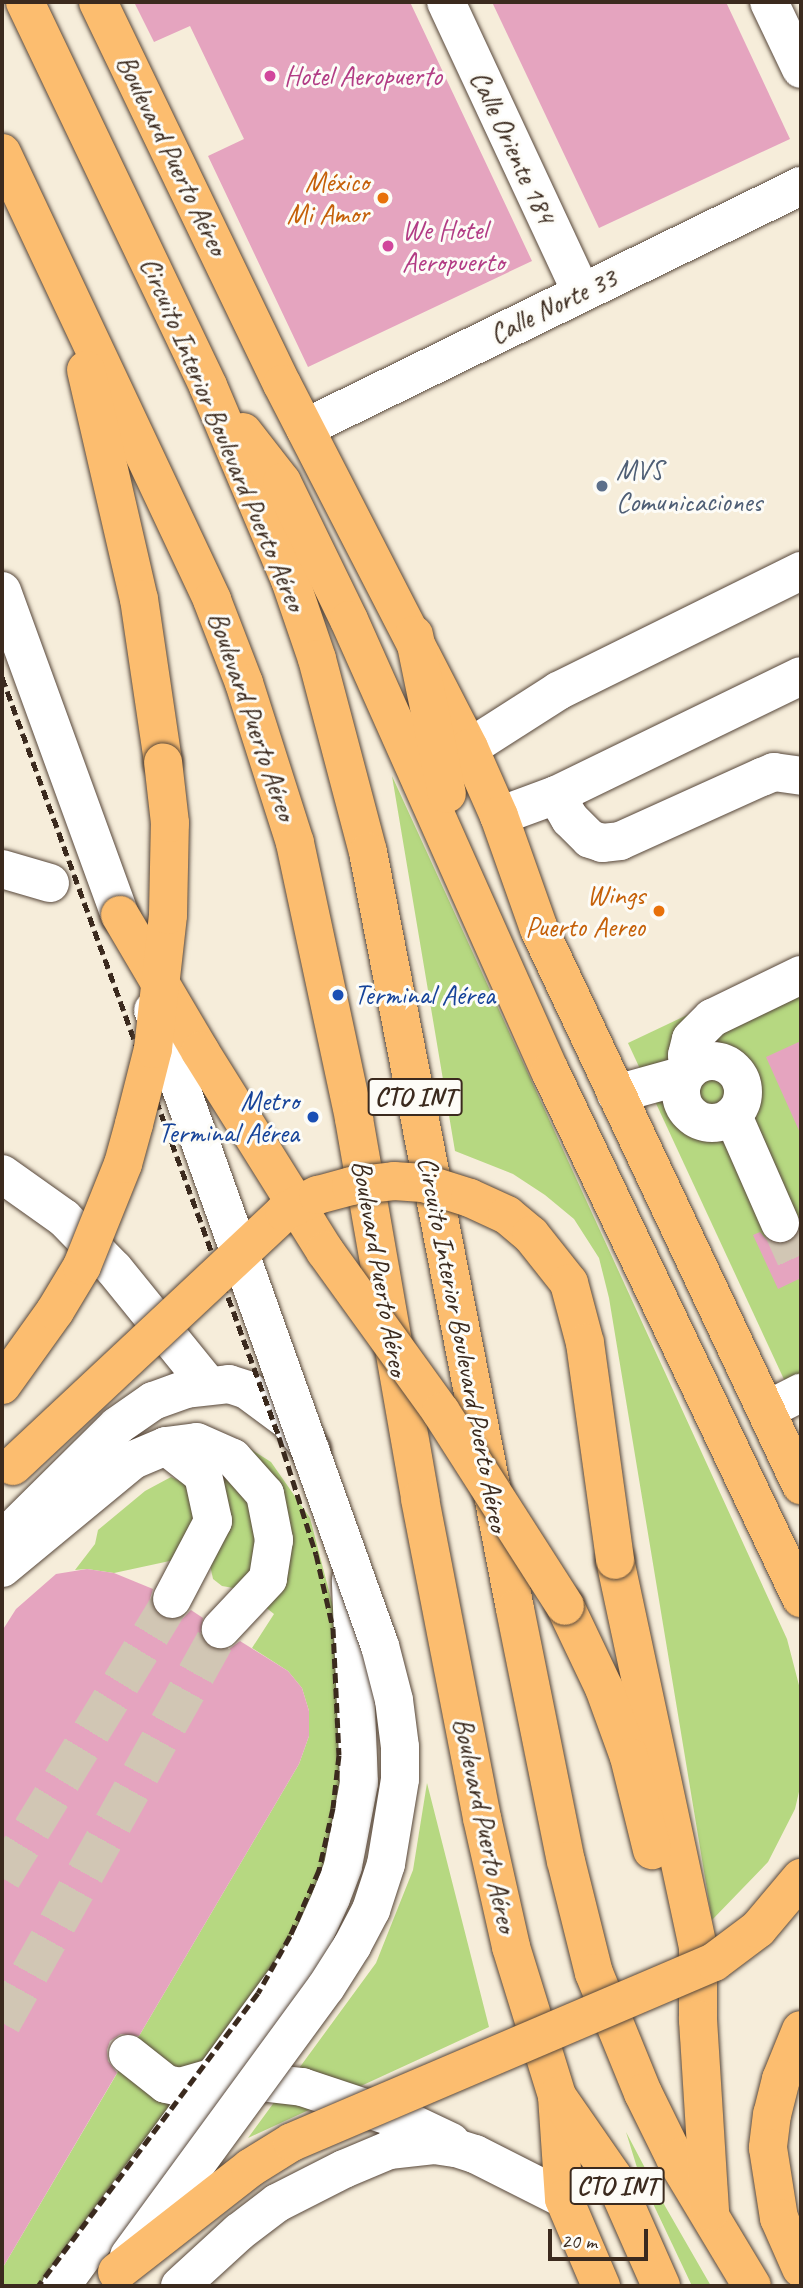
<!DOCTYPE html>
<html>
<head>
<meta charset="utf-8">
<style>
	body { margin:0 }
	#map { position:relative; width:803px; height:2288px; overflow:hidden; background:#f6edda; font-family:Caveat,sans-serif }
	div>[style] { position:absolute }
	[style*='--x'] { left:calc(var(--x)*1px); top:calc(var(--y)*1px); width:calc(var(--w)*1px); rotate:calc(var(--a)*1deg) }
	.green>* { inset:0; background:#b6d881 }
	.building>* { inset:0; background:#e5a4bf }
	.minor-tunnel>* { height:38px; margin-top:-19px; transform-origin:0; background:repeating-linear-gradient(90deg,#d1c6b4 0 38px,transparent 0 57px) }
	.roads { filter:drop-shadow(0 0 2px #57473a) drop-shadow(0 0 2px #57473a) }
	.minor>* { height:38px; margin:-19px; padding:0 19px; transform-origin:19px; border-radius:19px; background:#fff }
	.minor>.ring { margin:-19px; padding:0; box-sizing:content-box; background:none; border:38px solid #fff; border-radius:50% }
	.major>* { height:38px; margin:-19px; padding:0 19px; transform-origin:19px; border-radius:19px; background:#fcbd6f }
	.highway>* { height:38px; margin:-19px; padding:0 19px; transform-origin:19px; border-radius:19px; background:#fcbd6f }
	.rail>* { height:5px; margin-top:-2.5px; transform-origin:0; background:repeating-linear-gradient(90deg,#3b2a1e 0 10px,transparent 0 15px) }
	.bridges { filter:drop-shadow(0 0 2px #57473a) drop-shadow(0 0 2px #57473a) }
	.minor-bridge>* { height:38px; margin:-19px; padding:0 19px; transform-origin:19px; border-radius:19px; background:#fff }
	.highway-bridge>* { height:38px; margin:-19px; padding:0 19px; transform-origin:19px; border-radius:19px; background:#fcbd6f }
	.dots>* { width:19px; height:19px; translate:-50% -50%; box-sizing:border-box; border:4px solid #fdfcf7; border-radius:50% }
	span { translate:-50% -50%; white-space:nowrap; text-align:center; line-height:1.15; -webkit-text-stroke:6px #fdfcf7; paint-order:stroke }
	.shield-label span { padding:2px 5px; background:#fdfcf7; border:2px solid; border-radius:5px; -webkit-text-stroke-width:0 }
	.shield-label { font-size:26px; color:#3b2a1e; font-weight:700 }
	.hotel-label { font-size:28px; color:#b23c85 }
	.left { translate:0 -50%; text-align:left }
	.street-label { font-size:28px; color:#3b2a1e }
	.food-label { font-size:28px; color:#c56008 }
	.right { translate:-100% -50%; text-align:right }
	.service-label { font-size:28px; color:#4e5e75 }
	.transit-label { font-size:28px; color:#164399 }
	.frame { position:absolute; inset:0; border:4px solid #3b2a1e; pointer-events:none }
	.scale { position:absolute; left:548px; top:2229px; width:100px; height:32px; box-sizing:border-box; border:4px solid #3b2a1e; border-top:0; padding-left:9px; font-size:21px; line-height:24px; white-space:nowrap; color:#3b2a1e; -webkit-text-stroke:5px #fdfcf7; paint-order:stroke }
</style>
</head>
<body>
<div id="map">
	<div class="green">
		<i style="clip-path:polygon(392px 776px,787px 1639px,801px 1693px,801px 1783px,795px 1809px,768px 1862px,712px 1920px,609px 1298px,599px 1258px,574px 1219px,545px 1195px,513px 1174px,455px 1151px)"></i>
		<i style="clip-path:polygon(801px 961px,801px 1416px,628px 1043px)"></i>
		<i style="clip-path:polygon(235px 1439px,271px 1462px,310px 1518px,336px 1618px,342px 1747px,338px 1807px,324px 1870px,294px 1939px,44px 2286px,2px 2286px,2px 2269px,299px 1764px,309px 1736px,309px 1711px,302px 1688px,288px 1671px,252px 1648px,274px 1614px,264px 1606px,280px 1581px)"></i>
		<i style="clip-path:polygon(220px 1474px,246px 1496px,263px 1555px,239px 1589px,222px 1586px,213px 1579px,210px 1565px)"></i>
		<i style="clip-path:polygon(171px 1477px,184px 1483px,193px 1497px,198px 1516px,179px 1559px,114px 1573px,87px 1569px,75px 1570px,95px 1544px,98px 1530px,145px 1491px)"></i>
		<i style="clip-path:polygon(427px 1783px,489px 2027px,248px 2138px,376px 1963px,413px 1870px)"></i>
		<i style="clip-path:polygon(626px 2132px,665px 2206px,711px 2286px,692px 2286px,639px 2174px)"></i>
	</div>
	<div class="building">
		<i style="clip-path:polygon(134px 2px,410px 2px,532px 261px,308px 367px,208px 156px,244px 139px,190px 26px,154px 42px)"></i>
		<i style="clip-path:polygon(492px 2px,726px 2px,790px 139px,599px 228px)"></i>
		<i style="clip-path:polygon(801px 1041px,801px 1135px,766px 1057px)"></i>
		<i style="clip-path:polygon(801px 1227px,801px 1278px,778px 1289px,753px 1235px,760px 1232px,768px 1241px,777px 1245px,788px 1243px,797px 1236px)"></i>
		<i style="clip-path:polygon(87px 1569px,114px 1573px,153px 1589px,150px 1599px,153px 1610px,162px 1619px,174px 1621px,183px 1618px,191px 1610px,203px 1618px,200px 1636px,207px 1645px,215px 1650px,228px 1650px,240px 1641px,288px 1671px,302px 1688px,309px 1711px,309px 1736px,299px 1764px,139px 2036px,121px 2034px,110px 2041px,107px 2050px,108px 2061px,117px 2073px,2px 2269px,2px 1631px,16px 1609px,56px 1574px)"></i>
	</div>
	<div class="minor-tunnel">
		<i style="--x:780;--y:1223;--w:51;--a:65.9"></i>
		<i style="--x:2;--y:1878;--w:327;--a:-58.6"></i>
		<i style="--x:2;--y:2023;--w:451;--a:-60.9"></i>
	</div>
	<div class="roads">
		<div class="minor">
			<i style="--x:446;--y:2;--w:320;--a:65"></i>
			<i style="--x:769;--y:2;--w:74;--a:64.5"></i>
			<i style="--x:305;--y:428;--w:552;--a:-26.01"></i>
			<i style="--x:2;--y:591;--w:345;--a:70"></i>
			<i style="--x:469;--y:748;--w:106;--a:-32.6"></i>
			<i style="--x:558;--y:691;--w:271;--a:-26.3"></i>
			<i style="--x:556;--y:795;--w:272;--a:-25.9"></i>
			<i style="--x:499;--y:816;--w:61;--a:-20.2"></i>
			<i style="--x:556;--y:795;--w:28;--a:60"></i>
			<i style="--x:570;--y:819;--w:28;--a:45"></i>
			<i style="--x:590;--y:839;--w:13;--a:18"></i>
			<i style="--x:602;--y:843;--w:18;--a:-6"></i>
			<i style="--x:620;--y:841;--w:156;--a:-24.3"></i>
			<i style="--x:762;--y:777;--w:13;--a:-23"></i>
			<i style="--x:774;--y:772;--w:27;--a:8"></i>
			<i style="--x:2;--y:869;--w:50;--a:16.3"></i>
			<i class="ring" style="left:681px;top:1061px;width:24px;height:24px"></i>
			<i style="--x:689;--y:1071;--w:16;--a:-97"></i>
			<i style="--x:687;--y:1055;--w:16;--a:-76"></i>
			<i style="--x:691;--y:1039;--w:30;--a:-45"></i>
			<i style="--x:712;--y:1018;--w:99;--a:-25.8"></i>
			<i style="--x:616;--y:1094;--w:72;--a:-15.4"></i>
			<i style="--x:733;--y:1116;--w:117;--a:66.3"></i>
			<i style="--x:2;--y:1174;--w:76;--a:35.4"></i>
			<i style="--x:64;--y:1218;--w:71;--a:45.6"></i>
			<i style="--x:114;--y:1269;--w:149;--a:51"></i>
			<i style="--x:767;--y:1410;--w:38;--a:-27"></i>
			<i style="--x:166;--y:1446;--w:47;--a:38.1"></i>
			<i style="--x:203;--y:1475;--w:47;--a:77.7"></i>
			<i style="--x:213;--y:1521;--w:88;--a:117.7"></i>
			<i style="--x:2;--y:1540;--w:162;--a:-44.7"></i>
			<i style="--x:117;--y:1426;--w:44;--a:-34.8"></i>
			<i style="--x:153;--y:1401;--w:35;--a:-20"></i>
			<i style="--x:186;--y:1389;--w:43;--a:-6.6"></i>
			<i style="--x:229;--y:1384;--w:19;--a:18"></i>
			<i style="--x:247;--y:1390;--w:52;--a:36.4"></i>
			<i style="--x:289;--y:1421;--w:36;--a:52"></i>
			<i style="--x:2;--y:1568;--w:170;--a:-39.5"></i>
			<i style="--x:133;--y:1460;--w:36;--a:-23"></i>
			<i style="--x:166;--y:1446;--w:31;--a:-7"></i>
			<i style="--x:197;--y:1442;--w:39;--a:24"></i>
			<i style="--x:233;--y:1458;--w:48;--a:48.4"></i>
			<i style="--x:265;--y:1494;--w:47;--a:78.9"></i>
			<i style="--x:274;--y:1540;--w:39;--a:99"></i>
			<i style="--x:268;--y:1579;--w:69;--a:133.2"></i>
			<i style="--x:128;--y:2054;--w:48;--a:38.3"></i>
			<i style="--x:166;--y:2084;--w:14;--a:12"></i>
			<i style="--x:180;--y:2087;--w:37;--a:-16"></i>
			<i style="--x:216;--y:2077;--w:87;--a:6.6"></i>
			<i style="--x:302;--y:2087;--w:117;--a:18.4"></i>
			<i style="--x:413;--y:2124;--w:42;--a:25.3"></i>
			<i style="--x:61;--y:2286;--w:388;--a:-53.8"></i>
			<i style="--x:290;--y:1973;--w:44;--a:-57"></i>
			<i style="--x:314;--y:1936;--w:42;--a:-65.9"></i>
			<i style="--x:331;--y:1898;--w:34;--a:-69"></i>
			<i style="--x:343;--y:1866;--w:85;--a:-79.1"></i>
			<i style="--x:359;--y:1783;--w:203;--a:-92.3"></i>
			<i style="--x:180;--y:2286;--w:80;--a:-42.5"></i>
			<i style="--x:239;--y:2232;--w:48;--a:-37.3"></i>
			<i style="--x:277;--y:2203;--w:75;--a:-26.9"></i>
			<i style="--x:344;--y:2169;--w:49;--a:-22.9"></i>
			<i style="--x:389;--y:2150;--w:45;--a:-6.3"></i>
			<i style="--x:434;--y:2145;--w:22;--a:8"></i>
			<i style="--x:456;--y:2148;--w:20;--a:18"></i>
			<i style="--x:475;--y:2154;--w:100;--a:26.8"></i>
		</div>
		<div class="major">
			<i style="--x:98;--y:2;--w:424;--a:64.3"></i>
			<i style="--x:282;--y:384;--w:409;--a:62.8"></i>
			<i style="--x:469;--y:748;--w:74;--a:66.2"></i>
			<i style="--x:499;--y:816;--w:120;--a:70.5"></i>
			<i style="--x:539;--y:929;--w:615;--a:64.77"></i>
			<i style="--x:801;--y:2030;--w:53;--a:112.2"></i>
			<i style="--x:781;--y:2079;--w:36;--a:104"></i>
			<i style="--x:772;--y:2114;--w:34;--a:97"></i>
			<i style="--x:768;--y:2148;--w:71;--a:81.1"></i>
			<i style="--x:779;--y:2218;--w:55;--a:66.3"></i>
			<i style="--x:557;--y:2096;--w:103;--a:86.1"></i>
			<i style="--x:564;--y:2199;--w:95;--a:67"></i>
		</div>
		<div class="highway">
			<i style="--x:25;--y:2;--w:425;--a:64.5"></i>
			<i style="--x:208;--y:386;--w:211;--a:67.1"></i>
			<i style="--x:290;--y:580;--w:83;--a:71.1"></i>
			<i style="--x:317;--y:659;--w:200;--a:75.2"></i>
			<i style="--x:368;--y:852;--w:771;--a:79.01"></i>
			<i style="--x:515;--y:1609;--w:257;--a:78.6"></i>
			<i style="--x:566;--y:1861;--w:115;--a:76"></i>
			<i style="--x:594;--y:1973;--w:130;--a:67.8"></i>
			<i style="--x:643;--y:2093;--w:72;--a:63.8"></i>
			<i style="--x:675;--y:2158;--w:149;--a:59"></i>
			<i style="--x:2;--y:153;--w:494;--a:64.8"></i>
			<i style="--x:212;--y:600;--w:89;--a:68.9"></i>
			<i style="--x:244;--y:683;--w:168;--a:72.3"></i>
			<i style="--x:295;--y:843;--w:282;--a:77.9"></i>
			<i style="--x:354;--y:1119;--w:386;--a:80.1"></i>
			<i style="--x:420;--y:1499;--w:325;--a:79"></i>
			<i style="--x:482;--y:1818;--w:132;--a:77.3"></i>
			<i style="--x:511;--y:1947;--w:156;--a:72.8"></i>
			<i style="--x:557;--y:2096;--w:98;--a:55.3"></i>
			<i style="--x:613;--y:2177;--w:119;--a:66.2"></i>
			<i style="--x:86;--y:370;--w:235;--a:77"></i>
			<i style="--x:139;--y:599;--w:165;--a:81.6"></i>
			<i style="--x:243;--y:432;--w:63;--a:52"></i>
			<i style="--x:282;--y:482;--w:153;--a:64.1"></i>
			<i style="--x:349;--y:620;--w:494;--a:66"></i>
			<i style="--x:550;--y:1071;--w:584;--a:64.53"></i>
			<i style="--x:414;--y:635;--w:162;--a:78.3"></i>
			<i style="--x:615;--y:1560;--w:397;--a:77.9"></i>
			<i style="--x:698;--y:1948;--w:72;--a:90"></i>
			<i style="--x:698;--y:2020;--w:192;--a:86.4"></i>
			<i style="--x:565;--y:1606;--w:91;--a:64.6"></i>
			<i style="--x:604;--y:1688;--w:73;--a:70.1"></i>
			<i style="--x:629;--y:1757;--w:96;--a:76.1"></i>
		</div>
	</div>
	<div class="rail">
		<i style="--x:2;--y:677;--w:809;--a:69.97"></i>
		<i style="--x:279;--y:1437;--w:123;--a:72.5"></i>
		<i style="--x:316;--y:1554;--w:76;--a:77.1"></i>
		<i style="--x:333;--y:1628;--w:127;--a:87.3"></i>
		<i style="--x:339;--y:1755;--w:53;--a:96.5"></i>
		<i style="--x:333;--y:1808;--w:64;--a:102.7"></i>
		<i style="--x:319;--y:1870;--w:72;--a:113.7"></i>
		<i style="--x:290;--y:1936;--w:65;--a:119.3"></i>
		<i style="--x:258;--y:1993;--w:366;--a:126.9"></i>
	</div>
	<div class="bridges">
		<div class="minor-bridge">
			<i style="--x:129;--y:2256;--w:333;--a:-53.8"></i>
			<i style="--x:326;--y:1987;--w:49;--a:-57.6"></i>
			<i style="--x:352;--y:1946;--w:41;--a:-62.2"></i>
			<i style="--x:371;--y:1910;--w:48;--a:-71.9"></i>
			<i style="--x:386;--y:1864;--w:86;--a:-80.6"></i>
			<i style="--x:400;--y:1779;--w:32;--a:-90"></i>
			<i style="--x:400;--y:1747;--w:47;--a:-97.3"></i>
			<i style="--x:394;--y:1700;--w:56;--a:-104.5"></i>
			<i style="--x:380;--y:1646;--w:675;--a:-109.64"></i>
		</div>
		<div class="highway-bridge">
			<i style="--x:120;--y:915;--w:158;--a:59.5"></i>
			<i style="--x:200;--y:1051;--w:236;--a:58"></i>
			<i style="--x:325;--y:1251;--w:198;--a:54.2"></i>
			<i style="--x:441;--y:1412;--w:230;--a:57.4"></i>
			<i style="--x:2;--y:1385;--w:91;--a:-54.4"></i>
			<i style="--x:55;--y:1311;--w:52;--a:-59"></i>
			<i style="--x:82;--y:1266;--w:110;--a:-68.1"></i>
			<i style="--x:123;--y:1164;--w:41;--a:-74.6"></i>
			<i style="--x:134;--y:1124;--w:77;--a:-75.8"></i>
			<i style="--x:153;--y:1049;--w:135;--a:-83.6"></i>
			<i style="--x:168;--y:915;--w:92;--a:-88.8"></i>
			<i style="--x:170;--y:823;--w:61;--a:-96.5"></i>
			<i style="--x:13;--y:1466;--w:371;--a:-43.1"></i>
			<i style="--x:284;--y:1212;--w:38;--a:-27"></i>
			<i style="--x:318;--y:1195;--w:34;--a:-15"></i>
			<i style="--x:351;--y:1186;--w:43;--a:-6.6"></i>
			<i style="--x:394;--y:1181;--w:29;--a:4"></i>
			<i style="--x:423;--y:1183;--w:49;--a:17.7"></i>
			<i style="--x:470;--y:1198;--w:41;--a:24.7"></i>
			<i style="--x:507;--y:1215;--w:31;--a:40"></i>
			<i style="--x:531;--y:1235;--w:61;--a:51.6"></i>
			<i style="--x:569;--y:1283;--w:62;--a:75.1"></i>
			<i style="--x:585;--y:1343;--w:219;--a:82.1"></i>
			<i style="--x:117;--y:2272;--w:169;--a:-38"></i>
			<i style="--x:250;--y:2168;--w:49;--a:-31.8"></i>
			<i style="--x:292;--y:2142;--w:459;--a:-23.1"></i>
			<i style="--x:714;--y:1962;--w:55;--a:-36.9"></i>
			<i style="--x:758;--y:1929;--w:67;--a:-49.9"></i>
		</div>
	</div>
	<div class="dots">
		<i style="left:270px;top:76px;background:#d1479c"></i>
		<i style="left:383px;top:198px;background:#e8710a"></i>
		<i style="left:388px;top:246px;background:#d1479c"></i>
		<i style="left:602px;top:486px;background:#5c6f8a"></i>
		<i style="left:659px;top:911px;background:#e8710a"></i>
		<i style="left:338px;top:995px;background:#1a4fb4"></i>
		<i style="left:313px;top:1117px;background:#1a4fb4"></i>
	</div>
	<div class="shield-label">
		<span style="left:415px;top:1097px">CTO INT</span>
		<span style="left:617px;top:2186px">CTO INT</span>
	</div>
	<div class="hotel-label">
		<span class="left" style="left:284px;top:76px">Hotel Aeropuerto</span>
		<span class="left" style="left:402px;top:246px">We Hotel<br>Aeropuerto</span>
	</div>
	<div class="street-label">
		<span style="left:513px;top:147px;rotate:65deg">Calle Oriente 184</span>
		<span style="left:172px;top:155px;rotate:64deg">Boulevard Puerto Aéreo</span>
		<span style="left:553px;top:306px;rotate:-26deg">Calle Norte 33</span>
		<span style="left:223px;top:434px;rotate:67deg">Circuito Interior Boulevard Puerto Aéreo</span>
		<span style="left:252px;top:716px;rotate:71deg">Boulevard Puerto Aéreo</span>
		<span style="left:380px;top:1268px;rotate:80deg">Boulevard Puerto Aéreo</span>
		<span style="left:463px;top:1344px;rotate:79deg">Circuito Interior Boulevard Puerto Aéreo</span>
		<span style="left:485px;top:1825px;rotate:78deg">Boulevard Puerto Aéreo</span>
	</div>
	<div class="food-label">
		<span class="right" style="left:369px;top:198px">México<br>Mi Amor</span>
		<span class="right" style="left:645px;top:911px">Wings<br>Puerto Aereo</span>
	</div>
	<div class="service-label">
		<span class="left" style="left:616px;top:486px">MVS<br>Comunicaciones</span>
	</div>
	<div class="transit-label">
		<span class="left" style="left:354px;top:995px">Terminal Aérea</span>
		<span class="right" style="left:299px;top:1117px">Metro<br>Terminal Aérea</span>
	</div>
	<div class="frame"></div>
	<div class="scale">20 m</div>
</div>
</body>
</html>
